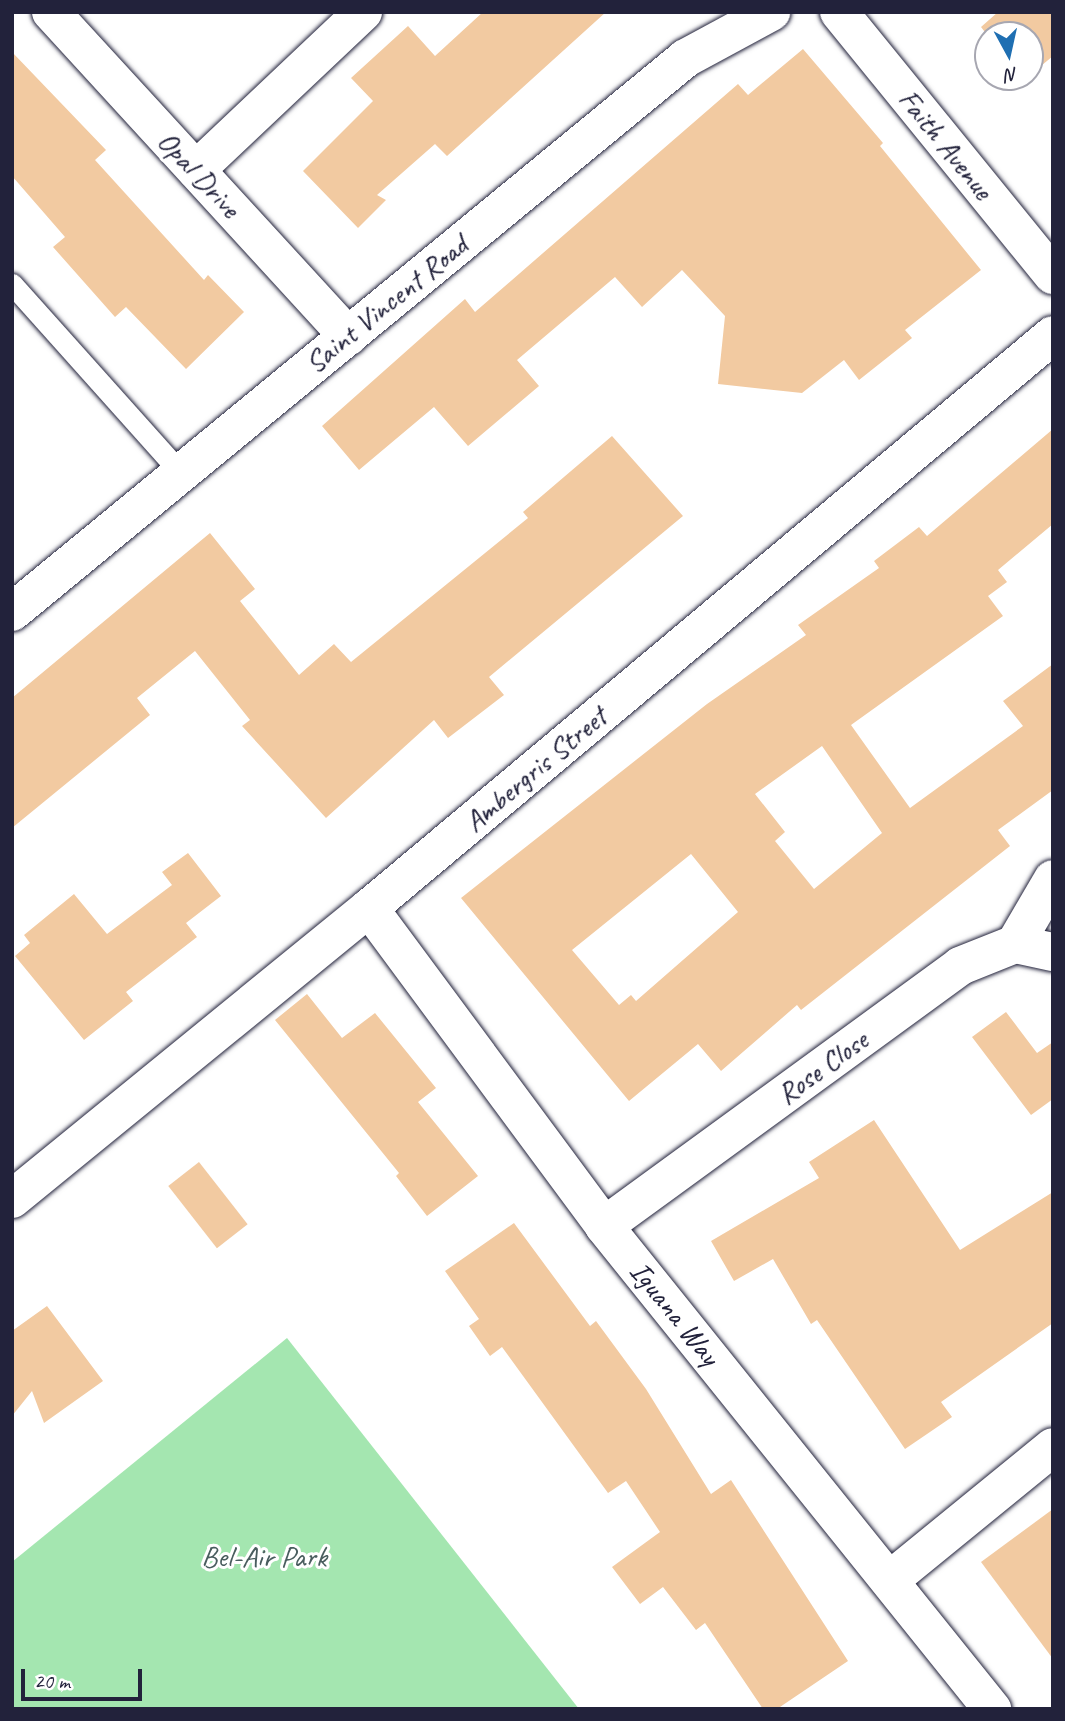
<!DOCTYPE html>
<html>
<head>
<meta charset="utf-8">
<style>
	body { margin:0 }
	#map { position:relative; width:1065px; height:1721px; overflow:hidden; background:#fff; font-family:Caveat,sans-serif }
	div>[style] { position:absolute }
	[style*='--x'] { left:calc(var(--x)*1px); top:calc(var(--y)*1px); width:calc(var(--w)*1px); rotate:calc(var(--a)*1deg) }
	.green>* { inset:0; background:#a4e6b0 }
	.building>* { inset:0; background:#f2caa1; transform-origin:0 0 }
	.roads { filter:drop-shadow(0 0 2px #22223b) drop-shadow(0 0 2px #22223b) }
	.service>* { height:21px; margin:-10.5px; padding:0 10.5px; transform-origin:10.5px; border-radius:10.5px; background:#fff }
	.minor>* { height:38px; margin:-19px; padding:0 19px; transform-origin:19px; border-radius:19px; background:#fff }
	.tertiary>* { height:38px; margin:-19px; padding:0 19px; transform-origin:19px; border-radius:19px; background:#fff }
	span { translate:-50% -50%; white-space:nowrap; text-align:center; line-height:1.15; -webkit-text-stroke:6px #fff; paint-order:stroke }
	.street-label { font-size:30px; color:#22223b }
	.park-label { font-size:30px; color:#495d5e }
	.frame { position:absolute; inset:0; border:14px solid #22223b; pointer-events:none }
	.north { position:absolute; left:974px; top:21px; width:70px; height:70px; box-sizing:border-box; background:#fff; border:2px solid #a7a7b1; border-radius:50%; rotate:172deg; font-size:19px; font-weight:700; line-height:28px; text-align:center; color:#22223b }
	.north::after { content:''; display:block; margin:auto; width:24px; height:32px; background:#1f6fb2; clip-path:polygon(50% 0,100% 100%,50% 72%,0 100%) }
	.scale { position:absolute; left:21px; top:1669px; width:121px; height:32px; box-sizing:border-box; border:4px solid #22223b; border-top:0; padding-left:9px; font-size:21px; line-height:24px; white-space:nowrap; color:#22223b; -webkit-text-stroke:5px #fff; paint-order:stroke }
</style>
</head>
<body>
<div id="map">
	<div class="green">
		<i style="clip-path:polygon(287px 1338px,579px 1709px,12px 1709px,12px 1562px)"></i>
	</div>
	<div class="building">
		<i style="clip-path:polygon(483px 12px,606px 12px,447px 156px,435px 144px,377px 195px,386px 200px,358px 228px,303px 171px,373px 101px,351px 78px,408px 26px,435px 56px)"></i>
		<i style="clip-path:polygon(998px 12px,1053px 12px,1053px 56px,1030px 75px,1030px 35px,988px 36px,981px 27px)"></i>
		<i style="clip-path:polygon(803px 49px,883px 143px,880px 146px,981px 270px,905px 330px,912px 338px,859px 380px,844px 360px,802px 393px,718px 384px,725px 316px,682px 270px,642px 307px,615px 277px,517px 360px,539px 386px,468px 446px,434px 407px,359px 470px,322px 426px,465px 299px,475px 312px,738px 84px,748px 95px)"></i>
		<i style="clip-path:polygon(12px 52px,106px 150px,95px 160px,204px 280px,208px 275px,244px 312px,186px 369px,126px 307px,115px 317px,53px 247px,65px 237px,12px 176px)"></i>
		<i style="clip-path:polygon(evenodd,1053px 429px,1053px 524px,998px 570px,1007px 582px,988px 596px,1003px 616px,851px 725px,910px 808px,1023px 726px,1003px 701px,1053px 664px,1053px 790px,998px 830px,1010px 846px,801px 1010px,797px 1005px,721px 1071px,698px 1044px,629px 1101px,461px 898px,707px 704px,806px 635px,798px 625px,879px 568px,874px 561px,919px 527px,927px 536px,1053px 429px,822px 746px,882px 833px,814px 889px,775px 841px,785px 832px,755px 794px,822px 746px,1053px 429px,691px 854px,738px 912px,636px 1001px,631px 995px,619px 1005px,572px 950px,691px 854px)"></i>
		<i style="clip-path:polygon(612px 436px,683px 516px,489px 677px,504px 695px,448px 738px,434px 720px,326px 818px,242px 726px,250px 720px,195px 651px,137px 698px,150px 715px,12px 828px,12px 698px,210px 533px,255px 589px,240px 601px,299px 675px,334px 644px,351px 662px,528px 518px,523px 512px)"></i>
		<i style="clip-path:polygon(188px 853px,221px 896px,186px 923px,197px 937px,126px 992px,133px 1001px,84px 1040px,15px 956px,30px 943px,24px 935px,74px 894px,107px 934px,172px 885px,162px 872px)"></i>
		<i style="clip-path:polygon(307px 994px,342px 1038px,375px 1013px,436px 1088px,418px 1102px,478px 1176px,427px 1216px,396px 1176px,399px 1173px,275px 1020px)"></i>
		<i style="clip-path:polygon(1006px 1012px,1037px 1053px,1053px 1042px,1053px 1099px,1031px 1115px,972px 1037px)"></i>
		<i style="clip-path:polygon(874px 1120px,960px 1250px,1053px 1192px,1053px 1323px,941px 1402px,952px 1417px,905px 1449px,817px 1320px,811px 1324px,773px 1259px,734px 1281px,711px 1241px,819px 1178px,809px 1162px)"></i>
		<i style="left:199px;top:1162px;width:79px;height:39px;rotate:52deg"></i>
		<i style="clip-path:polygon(514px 1223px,590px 1326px,596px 1321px,646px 1389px,711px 1494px,731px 1480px,848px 1661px,777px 1709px,763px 1709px,705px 1623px,696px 1630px,663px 1587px,640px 1604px,612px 1567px,660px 1532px,626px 1481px,608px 1493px,502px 1347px,490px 1356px,469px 1326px,479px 1319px,445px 1271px)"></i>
		<i style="clip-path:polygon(47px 1306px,103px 1381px,44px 1423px,32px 1391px,12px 1416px,12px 1331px)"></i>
		<i style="clip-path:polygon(1053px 1509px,1053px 1659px,981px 1562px)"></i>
	</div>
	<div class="roads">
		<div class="service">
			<i style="--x:12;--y:284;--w:254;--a:48.2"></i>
		</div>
		<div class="minor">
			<i style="--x:51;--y:12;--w:440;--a:47.5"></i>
			<i style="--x:196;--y:170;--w:230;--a:-43.4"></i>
			<i style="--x:369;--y:908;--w:395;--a:53.5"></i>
			<i style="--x:604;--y:1226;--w:620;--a:51.22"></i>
			<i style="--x:1015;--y:944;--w:75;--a:-59.7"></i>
			<i style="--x:12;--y:1199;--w:461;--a:-39.2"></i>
			<i style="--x:369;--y:908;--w:892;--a:-39.95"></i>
			<i style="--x:604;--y:1226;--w:441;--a:-36.1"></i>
			<i style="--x:960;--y:966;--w:59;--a:-21.8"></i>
			<i style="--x:1015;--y:944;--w:39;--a:12"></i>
			<i style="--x:890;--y:1580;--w:210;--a:-39.2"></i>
		</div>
		<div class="tertiary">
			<i style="--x:839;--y:12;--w:339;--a:50.9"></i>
			<i style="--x:12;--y:612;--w:872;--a:-39.42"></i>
			<i style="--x:686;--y:58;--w:97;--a:-28.4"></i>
		</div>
	</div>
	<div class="street-label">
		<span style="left:946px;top:144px;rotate:51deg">Faith Avenue</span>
		<span style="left:199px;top:174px;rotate:47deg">Opal Drive</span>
		<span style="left:386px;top:304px;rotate:-39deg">Saint Vincent Road</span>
		<span style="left:535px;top:769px;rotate:-40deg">Ambergris Street</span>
		<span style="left:822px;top:1067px;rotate:-36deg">Rose Close</span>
		<span style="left:675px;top:1313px;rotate:51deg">Iguana Way</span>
	</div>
	<div class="park-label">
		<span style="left:264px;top:1556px">Bel-Air Park</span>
	</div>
	<div class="frame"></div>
	<div class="north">N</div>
	<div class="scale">20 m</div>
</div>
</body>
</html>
